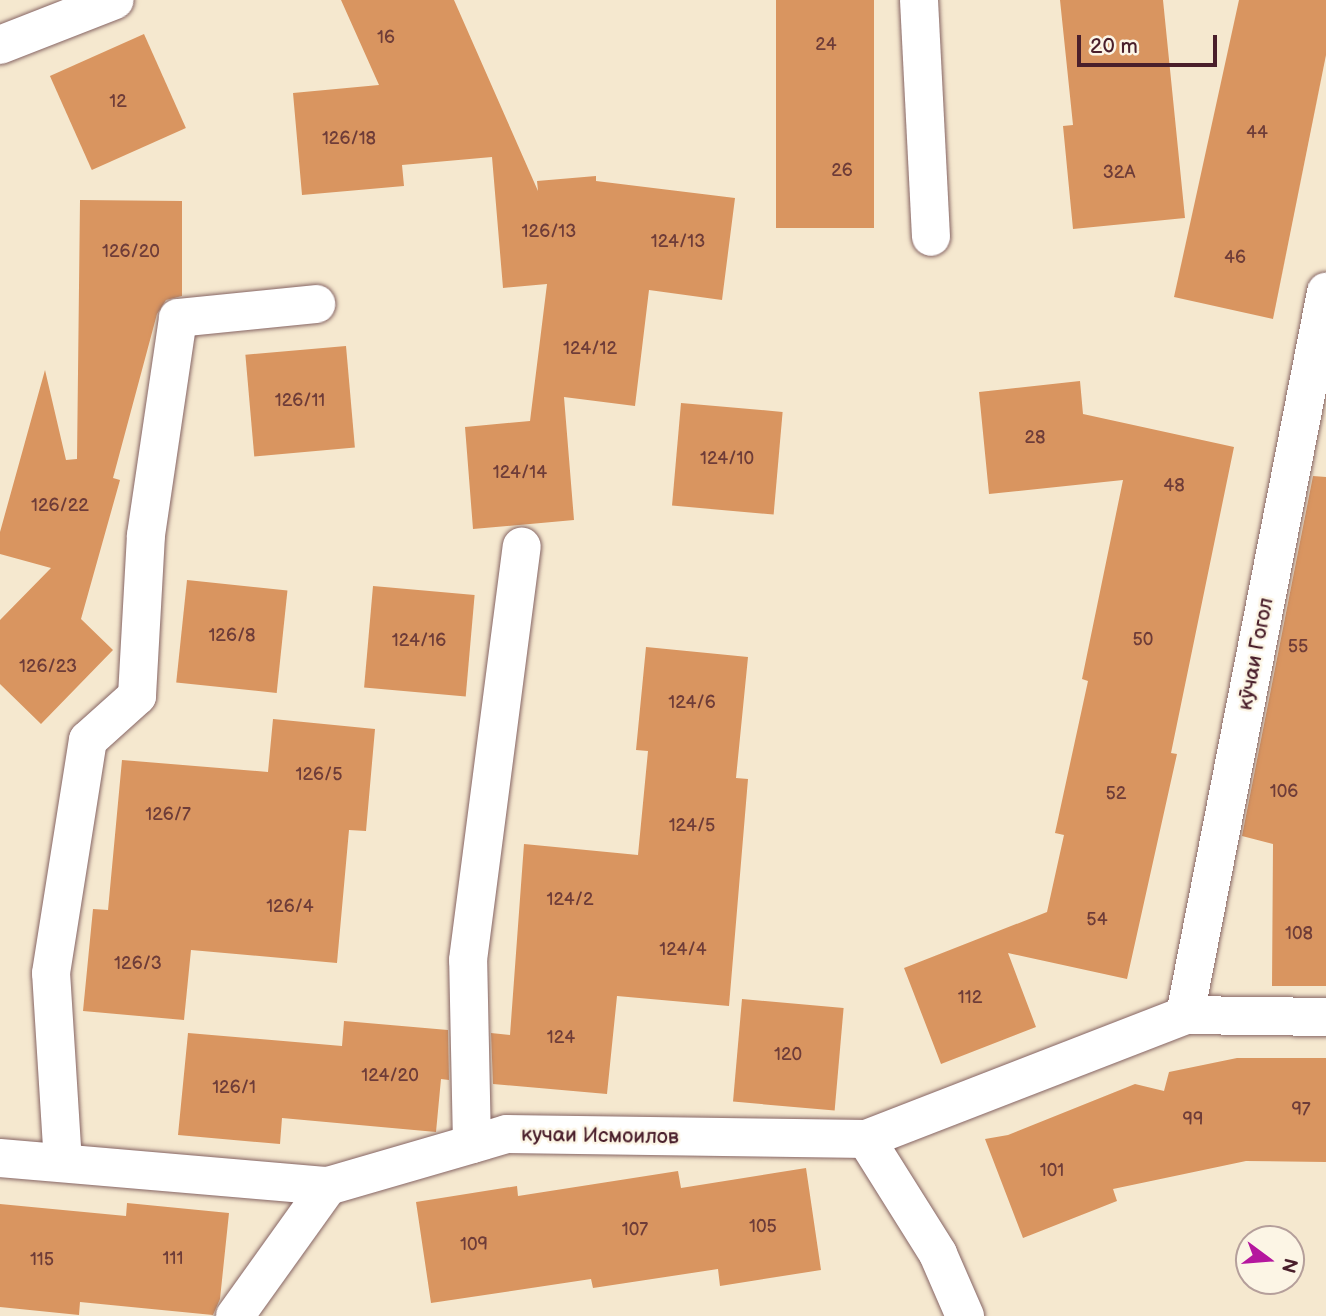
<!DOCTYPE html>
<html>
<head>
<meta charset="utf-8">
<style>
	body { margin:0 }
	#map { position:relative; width:1326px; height:1316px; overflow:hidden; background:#f5e8cf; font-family:"Balsamiq Sans",sans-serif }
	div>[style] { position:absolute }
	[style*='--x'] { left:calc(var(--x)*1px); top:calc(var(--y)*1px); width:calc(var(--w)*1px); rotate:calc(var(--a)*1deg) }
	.building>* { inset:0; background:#d99560; transform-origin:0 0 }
	.roads { filter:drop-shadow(0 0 2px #866564) drop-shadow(0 0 2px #866564) }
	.minor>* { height:38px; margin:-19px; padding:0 19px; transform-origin:19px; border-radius:19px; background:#fff }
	span { translate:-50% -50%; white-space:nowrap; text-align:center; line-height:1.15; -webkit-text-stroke:5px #fcf5e5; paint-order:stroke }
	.number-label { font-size:18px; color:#6e3c38 }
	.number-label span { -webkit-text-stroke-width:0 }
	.street-label { font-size:21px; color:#4a1f2b }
	.north { position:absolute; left:1235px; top:1225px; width:70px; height:70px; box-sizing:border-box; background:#fcf5e5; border:2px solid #b59f9b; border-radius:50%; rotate:106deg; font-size:19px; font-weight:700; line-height:28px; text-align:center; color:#4a1f2b }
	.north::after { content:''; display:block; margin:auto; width:24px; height:32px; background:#b5179e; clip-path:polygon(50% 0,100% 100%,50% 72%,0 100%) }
	.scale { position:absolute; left:1077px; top:35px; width:140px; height:32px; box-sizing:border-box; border:4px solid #4a1f2b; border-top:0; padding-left:9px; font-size:21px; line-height:24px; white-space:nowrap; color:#4a1f2b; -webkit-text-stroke:5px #fcf5e5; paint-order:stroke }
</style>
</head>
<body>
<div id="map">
	<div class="building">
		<i style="clip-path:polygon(341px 0,454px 0,538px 191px,537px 181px,596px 176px,596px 181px,735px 198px,722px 300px,649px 290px,635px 406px,564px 397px,574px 520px,473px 529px,465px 427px,530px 421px,547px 284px,503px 288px,492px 157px,402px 165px,404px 186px,302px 195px,293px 93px,379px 85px)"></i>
		<i style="left:776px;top:0;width:98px;height:228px"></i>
		<i style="clip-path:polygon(1060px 0,1163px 0,1185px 218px,1073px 229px,1063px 126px,1073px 125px)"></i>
		<i style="clip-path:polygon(1239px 0,1326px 0,1326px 55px,1273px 319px,1174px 297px)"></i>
		<i style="left:144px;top:34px;width:103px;height:103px;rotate:66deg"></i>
		<i style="clip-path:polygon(80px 200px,182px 201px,182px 296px,166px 300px,157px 314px,113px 478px,120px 480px,81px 619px,113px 650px,41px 724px,0 684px,0 620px,51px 568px,0 554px,0 532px,45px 370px,66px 460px,77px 459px)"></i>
		<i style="left:346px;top:346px;width:102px;height:101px;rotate:85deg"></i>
		<i style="clip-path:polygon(1080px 381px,1083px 414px,1234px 447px,1171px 753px,1177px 754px,1127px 979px,1008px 953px,1036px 1027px,941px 1064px,904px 968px,1047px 912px,1064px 835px,1055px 833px,1088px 681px,1082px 679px,1123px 480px,989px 494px,979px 392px)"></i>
		<i style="left:681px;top:403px;width:102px;height:103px;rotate:5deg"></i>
		<i style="clip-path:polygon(1313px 476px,1326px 477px,1326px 986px,1272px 986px,1273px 844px,1242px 836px)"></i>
		<i style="left:187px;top:580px;width:101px;height:103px;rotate:6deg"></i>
		<i style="left:373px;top:586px;width:102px;height:102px;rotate:5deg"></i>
		<i style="clip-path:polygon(646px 647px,748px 657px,736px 778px,748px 779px,729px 1006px,617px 996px,607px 1094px,493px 1084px,491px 1033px,510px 1035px,524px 844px,638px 855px,648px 751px,636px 750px)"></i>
		<i style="clip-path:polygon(273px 719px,375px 729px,366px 831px,349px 830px,337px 963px,191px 950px,184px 1020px,83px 1011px,93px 909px,108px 910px,122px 760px,268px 772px)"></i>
		<i style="left:742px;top:999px;width:102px;height:103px;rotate:5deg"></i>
		<i style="clip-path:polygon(344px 1021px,448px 1030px,449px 1080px,441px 1079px,436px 1132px,282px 1118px,280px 1144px,178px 1135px,188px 1033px,342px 1046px)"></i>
		<i style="clip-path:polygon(1237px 1058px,1326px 1058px,1326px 1162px,1246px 1161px,1113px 1189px,1117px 1201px,1023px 1238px,985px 1139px,1008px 1135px,1135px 1084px,1164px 1091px,1169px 1072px)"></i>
		<i style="clip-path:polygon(806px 1168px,821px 1270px,720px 1286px,718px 1269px,593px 1288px,591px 1279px,431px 1303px,416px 1202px,517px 1186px,518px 1196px,678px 1171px,681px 1188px)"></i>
		<i style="clip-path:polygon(127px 1203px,229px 1213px,220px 1299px,213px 1315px,80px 1302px,79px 1315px,0 1307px,0 1204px,126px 1216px)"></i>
	</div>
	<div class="roads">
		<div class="minor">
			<i style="--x:919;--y:0;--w:237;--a:87.1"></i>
			<i style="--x:0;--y:45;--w:123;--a:-21.4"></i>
			<i style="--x:1185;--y:1015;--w:737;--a:-78.96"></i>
			<i style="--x:866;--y:1139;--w:136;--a:57.9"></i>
			<i style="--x:938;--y:1254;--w:68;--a:66.5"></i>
			<i style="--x:472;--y:1144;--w:184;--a:-91.2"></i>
			<i style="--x:468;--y:960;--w:417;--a:-82.6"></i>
			<i style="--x:0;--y:1158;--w:329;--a:4.9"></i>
			<i style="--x:328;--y:1186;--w:186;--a:-16.2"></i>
			<i style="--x:507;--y:1134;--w:359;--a:0.8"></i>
			<i style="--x:866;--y:1139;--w:342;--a:-21.2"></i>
			<i style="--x:1185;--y:1015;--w:141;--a:0.8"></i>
			<i style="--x:63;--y:1163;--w:190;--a:-93.6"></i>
			<i style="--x:51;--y:973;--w:236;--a:-81"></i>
			<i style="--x:88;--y:740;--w:66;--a:-41.9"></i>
			<i style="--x:137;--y:696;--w:161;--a:-86.8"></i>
			<i style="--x:146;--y:535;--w:219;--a:-81.6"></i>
			<i style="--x:178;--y:318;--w:139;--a:-5.8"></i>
			<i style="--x:235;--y:1316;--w:160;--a:-54.4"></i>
		</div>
	</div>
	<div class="number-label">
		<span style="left:386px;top:38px">16</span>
		<span style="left:826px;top:45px">24</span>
		<span style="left:118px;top:102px">12</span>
		<span style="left:1257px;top:133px">44</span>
		<span style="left:349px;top:139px">126/18</span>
		<span style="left:842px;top:171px">26</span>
		<span style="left:1119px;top:173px">32А</span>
		<span style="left:549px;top:232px">126/13</span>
		<span style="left:678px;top:242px">124/13</span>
		<span style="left:131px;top:252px">126/20</span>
		<span style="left:1235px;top:258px">46</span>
		<span style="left:590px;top:349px">124/12</span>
		<span style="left:300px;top:401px">126/11</span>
		<span style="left:1035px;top:438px">28</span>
		<span style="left:727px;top:459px">124/10</span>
		<span style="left:520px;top:473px">124/14</span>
		<span style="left:1174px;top:486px">48</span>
		<span style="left:60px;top:506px">126/22</span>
		<span style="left:232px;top:636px">126/8</span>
		<span style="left:1143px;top:640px">50</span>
		<span style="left:419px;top:641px">124/16</span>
		<span style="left:1298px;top:647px">55</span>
		<span style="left:48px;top:667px">126/23</span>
		<span style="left:692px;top:703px">124/6</span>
		<span style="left:319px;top:775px">126/5</span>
		<span style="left:1284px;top:792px">106</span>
		<span style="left:1116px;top:794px">52</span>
		<span style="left:168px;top:815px">126/7</span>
		<span style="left:692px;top:826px">124/5</span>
		<span style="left:570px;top:900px">124/2</span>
		<span style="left:290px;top:907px">126/4</span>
		<span style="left:1097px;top:920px">54</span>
		<span style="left:1299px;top:934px">108</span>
		<span style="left:683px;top:950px">124/4</span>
		<span style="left:138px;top:964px">126/3</span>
		<span style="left:970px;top:998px">112</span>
		<span style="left:561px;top:1038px">124</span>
		<span style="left:788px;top:1055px">120</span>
		<span style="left:390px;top:1076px">124/20</span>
		<span style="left:234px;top:1088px">126/1</span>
		<span style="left:1301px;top:1110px">97</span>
		<span style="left:1193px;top:1120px">99</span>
		<span style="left:1052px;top:1171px">101</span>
		<span style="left:763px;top:1227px">105</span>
		<span style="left:635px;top:1230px">107</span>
		<span style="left:474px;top:1245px">109</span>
		<span style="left:173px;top:1259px">111</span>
		<span style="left:42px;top:1260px">115</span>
	</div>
	<div class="street-label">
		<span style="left:1256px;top:654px;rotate:-79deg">кӯчаи Гогол</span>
		<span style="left:600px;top:1136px;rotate:1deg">кучаи Исмоилов</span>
	</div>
	<div class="north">N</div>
	<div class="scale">20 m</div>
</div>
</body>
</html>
